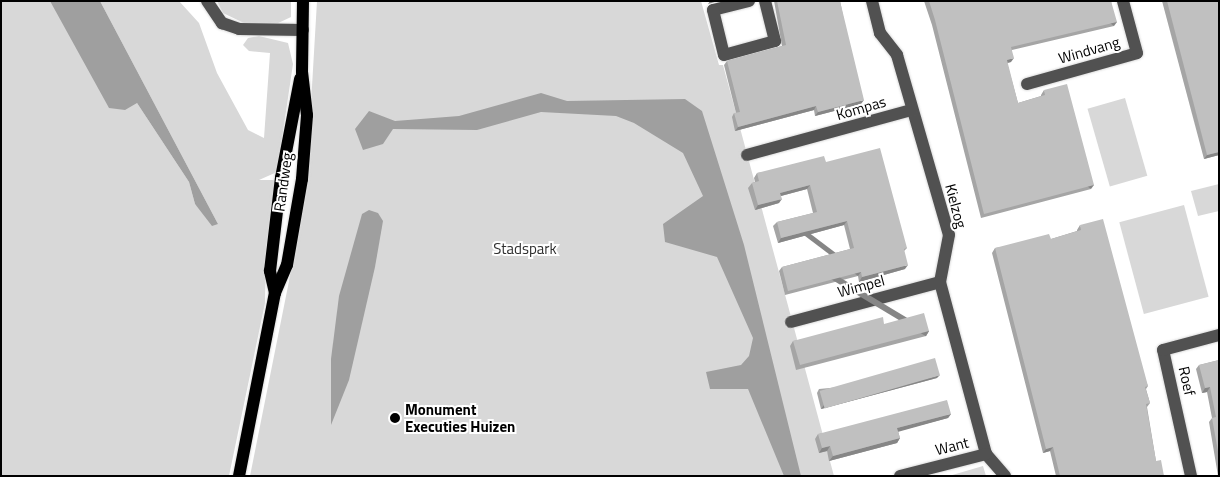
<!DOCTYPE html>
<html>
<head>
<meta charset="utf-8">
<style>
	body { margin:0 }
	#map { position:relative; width:1220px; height:477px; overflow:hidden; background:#fff; font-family:"Titillium Web",sans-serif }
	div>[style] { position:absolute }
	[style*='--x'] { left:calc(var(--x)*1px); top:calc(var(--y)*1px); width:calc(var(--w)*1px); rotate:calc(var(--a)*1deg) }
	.green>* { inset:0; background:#d8d8d8; transform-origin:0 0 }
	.water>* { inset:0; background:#9f9f9f }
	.roads { filter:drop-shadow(0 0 1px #dbdbdb) drop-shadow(0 0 1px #dbdbdb) }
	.minor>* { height:12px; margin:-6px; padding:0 6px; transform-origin:6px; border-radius:6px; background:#515151 }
	.major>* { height:12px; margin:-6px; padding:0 6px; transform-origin:6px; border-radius:6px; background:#000 }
	.wall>* { inset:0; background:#a5a5a5 }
	.shaded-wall>* { inset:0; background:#868686; transform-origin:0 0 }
	.building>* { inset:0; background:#c0c0c0; transform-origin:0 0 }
	.dots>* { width:14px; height:14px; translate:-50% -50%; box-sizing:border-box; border:2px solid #fff; border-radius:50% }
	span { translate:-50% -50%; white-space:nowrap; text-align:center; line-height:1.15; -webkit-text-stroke:4px #fff; paint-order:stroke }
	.street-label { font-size:15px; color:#000 }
	.park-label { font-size:15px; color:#2f2f2f }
	.poi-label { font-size:15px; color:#000; font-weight:700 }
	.left { translate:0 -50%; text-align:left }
	.frame { position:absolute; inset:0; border:2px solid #000; pointer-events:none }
</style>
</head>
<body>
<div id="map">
	<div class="green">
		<i style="clip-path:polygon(1px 1px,50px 1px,137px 103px,189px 182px,195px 204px,218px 224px,100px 1px,179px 1px,199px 23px,217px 73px,248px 130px,264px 138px,270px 53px,249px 51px,243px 45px,248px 38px,259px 36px,288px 43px,293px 64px,277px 172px,259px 180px,278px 180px,266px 248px,265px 303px,229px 476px,1px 476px)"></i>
		<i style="clip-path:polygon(217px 1px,291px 1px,291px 17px,274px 25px,246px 24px,223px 13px)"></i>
		<i style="clip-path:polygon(317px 1px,701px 1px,719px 65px,723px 65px,834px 476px,250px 476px,289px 281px,307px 172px)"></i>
		<i style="left:1125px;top:98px;width:81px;height:39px;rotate:74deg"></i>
		<i style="clip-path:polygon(1219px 184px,1219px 211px,1198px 216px,1191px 191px)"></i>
		<i style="left:1184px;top:205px;width:95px;height:67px;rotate:75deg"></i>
		<i style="clip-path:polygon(983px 466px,986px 476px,949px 476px)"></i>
	</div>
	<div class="water">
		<i style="clip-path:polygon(50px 1px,100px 1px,218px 224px,212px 226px,195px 204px,189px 182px,137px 103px,125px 110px,109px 108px)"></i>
		<i style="clip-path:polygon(541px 93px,567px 101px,685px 99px,702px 111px,744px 245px,801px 476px,784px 476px,748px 389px,710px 389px,706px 372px,741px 365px,749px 356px,753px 338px,717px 257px,665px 242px,663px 224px,703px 196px,683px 153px,634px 123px,616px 116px,541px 112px,477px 130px,393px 129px,383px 144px,363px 150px,355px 129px,369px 111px,395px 121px,459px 116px)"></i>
		<i style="clip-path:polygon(369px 210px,378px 213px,383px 221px,375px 267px,349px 380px,331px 425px,331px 359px,339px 296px,362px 214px)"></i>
	</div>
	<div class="roads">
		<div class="minor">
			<i style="--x:207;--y:1;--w:27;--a:56"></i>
			<i style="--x:222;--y:23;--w:18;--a:19"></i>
			<i style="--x:239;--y:29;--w:64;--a:0.9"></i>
			<i style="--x:749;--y:1;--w:37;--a:166"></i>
			<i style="--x:713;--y:10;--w:46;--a:76.3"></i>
			<i style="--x:724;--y:55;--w:53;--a:-15.4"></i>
			<i style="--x:775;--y:41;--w:41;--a:-104"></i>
			<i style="--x:872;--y:1;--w:33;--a:76"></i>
			<i style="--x:880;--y:33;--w:28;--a:52"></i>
			<i style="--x:897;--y:55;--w:187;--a:73.9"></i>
			<i style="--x:949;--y:235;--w:48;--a:100.8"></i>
			<i style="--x:940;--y:282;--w:178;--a:75"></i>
			<i style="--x:1027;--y:84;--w:114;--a:-15.7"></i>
			<i style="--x:1137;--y:53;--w:54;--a:-105.1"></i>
			<i style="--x:747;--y:155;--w:171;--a:-15.3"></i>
			<i style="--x:791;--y:322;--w:154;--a:-15"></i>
			<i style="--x:986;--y:454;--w:29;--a:49"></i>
			<i style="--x:900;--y:476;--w:89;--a:-14.3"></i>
			<i style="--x:1191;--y:476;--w:129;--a:-102.5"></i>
			<i style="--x:1163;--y:350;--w:58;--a:-15"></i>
		</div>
		<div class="major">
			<i style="--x:275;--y:293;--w:23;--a:-103"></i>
			<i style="--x:270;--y:271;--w:94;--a:-83.3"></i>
			<i style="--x:281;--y:178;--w:101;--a:-79.1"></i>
			<i style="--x:239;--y:476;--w:187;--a:-78.9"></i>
			<i style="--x:275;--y:293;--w:30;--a:-67"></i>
			<i style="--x:287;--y:265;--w:87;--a:-80.1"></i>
			<i style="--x:302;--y:179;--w:64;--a:-85.5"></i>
			<i style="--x:307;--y:115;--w:43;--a:-96.6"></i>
			<i style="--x:302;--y:72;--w:71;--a:-89.2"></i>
		</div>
	</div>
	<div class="wall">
		<i style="clip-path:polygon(774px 1px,840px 1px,861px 104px,815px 116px,814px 110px,735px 131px,732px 117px,734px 113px,736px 113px,724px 65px,727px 61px,782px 46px)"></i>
		<i style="clip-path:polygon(924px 1px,1111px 1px,1114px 26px,1012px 50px,1011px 62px,1007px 63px,1018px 103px,1041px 96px,1041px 95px,1044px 90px,1091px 189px,981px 218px,932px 25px)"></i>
		<i style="clip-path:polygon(1162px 1px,1219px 1px,1219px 155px,1204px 159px)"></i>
		<i style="clip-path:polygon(826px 162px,907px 248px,904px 251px,905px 269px,859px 282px,858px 276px,785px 295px,779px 271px,782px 267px,850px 249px,844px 225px,778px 243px,773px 226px,777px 222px,813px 213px,807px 189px,781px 196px,779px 203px,755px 210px,748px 188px,752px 183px,755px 182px,754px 178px,757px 173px)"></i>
		<i style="clip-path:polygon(1080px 225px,1148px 386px,1146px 389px,1150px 403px,1147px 407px,1156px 461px,1164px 476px,1056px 476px,1050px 451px,1043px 453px,992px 253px,995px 248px,1051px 239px,1077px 231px,1077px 230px)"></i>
		<i style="clip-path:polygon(884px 324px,929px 331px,926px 336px,796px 370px,790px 346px,793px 341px)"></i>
		<i style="clip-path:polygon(1219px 360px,1219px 476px,1218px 476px,1209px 422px,1212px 418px,1207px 392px,1202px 393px,1196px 369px,1199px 365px)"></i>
		<i style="clip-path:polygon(937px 378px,821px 409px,817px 393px,819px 389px)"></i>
		<i style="clip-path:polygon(951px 414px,948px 418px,898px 431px,900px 438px,897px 443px,829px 461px,827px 451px,819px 453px,815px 439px,818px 434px)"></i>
	</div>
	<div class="shaded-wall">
		<i style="clip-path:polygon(710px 1px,718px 1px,708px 4px)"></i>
		<i style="left:1117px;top:22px;width:5px;height:109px;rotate:127deg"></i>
		<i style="clip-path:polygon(1014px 58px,1011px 62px,1003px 64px,1007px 60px)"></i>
		<i style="clip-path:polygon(864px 100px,861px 104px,815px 116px,818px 112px)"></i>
		<i style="clip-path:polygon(816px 106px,814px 110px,735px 131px,738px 127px)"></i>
		<i style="clip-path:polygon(1219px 152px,1219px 155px,1204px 159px,1207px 155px)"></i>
		<i style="clip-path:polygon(810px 185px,807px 189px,777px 197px,780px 193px)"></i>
		<i style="left:1094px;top:185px;width:5px;height:114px;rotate:127deg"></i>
		<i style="clip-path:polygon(782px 199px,779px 203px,755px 210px,758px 205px)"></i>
		<i style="clip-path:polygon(847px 221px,844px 225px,778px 243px,781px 238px)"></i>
		<i style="clip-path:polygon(908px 265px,905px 269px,859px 282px,862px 277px)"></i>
		<i style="left:861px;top:272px;width:5px;height:75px;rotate:127deg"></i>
		<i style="left:929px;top:331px;width:6px;height:133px;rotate:121deg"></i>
		<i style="clip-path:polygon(940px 375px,937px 378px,821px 409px,824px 405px)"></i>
		<i style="clip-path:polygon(1210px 387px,1207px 392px,1202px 393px,1205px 388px)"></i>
		<i style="clip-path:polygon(951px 414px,948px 418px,894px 433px,897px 428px)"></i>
		<i style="clip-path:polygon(900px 438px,897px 443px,829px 461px,833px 456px)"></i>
		<i style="clip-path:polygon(830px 446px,827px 451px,819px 453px,822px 448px)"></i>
		<i style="clip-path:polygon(1053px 447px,1050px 451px,1043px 453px,1046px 449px)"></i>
	</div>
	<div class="building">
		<i style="clip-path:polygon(777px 1px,840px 1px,864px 100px,818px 112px,816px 106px,738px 127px,734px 113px,740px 112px,727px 61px,786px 45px)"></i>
		<i style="clip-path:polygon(929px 1px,1111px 1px,1117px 22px,1011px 47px,1014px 58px,1007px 60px,1018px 103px,1045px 95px,1044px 90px,1067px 84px,1094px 185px,984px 214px,935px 20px)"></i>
		<i style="clip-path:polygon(1167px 1px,1219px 1px,1219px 152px,1207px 155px)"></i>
		<i style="clip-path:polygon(880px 148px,907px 248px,904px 249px,908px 265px,862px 277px,861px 272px,788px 291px,782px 267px,854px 248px,847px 221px,781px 238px,777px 222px,817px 212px,810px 185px,780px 193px,782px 199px,758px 205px,752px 183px,759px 181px,757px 173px,824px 156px,826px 162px)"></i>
		<i style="clip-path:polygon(1103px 219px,1148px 386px,1145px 387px,1150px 403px,1146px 404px,1156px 461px,1161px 460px,1164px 476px,1060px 476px,1053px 447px,1046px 449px,995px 248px,1049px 234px,1051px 239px,1081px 230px,1080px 225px)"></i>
		<i style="clip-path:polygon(924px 313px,929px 331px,800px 365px,793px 341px,883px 317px,884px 324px)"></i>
		<i style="left:935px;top:358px;width:18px;height:120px;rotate:74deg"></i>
		<i style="clip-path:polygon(1219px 360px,1219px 457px,1212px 418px,1216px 417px,1210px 387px,1205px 388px,1199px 365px)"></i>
		<i style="clip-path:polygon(947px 400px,951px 414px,897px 428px,900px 438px,833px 456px,830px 446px,822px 448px,818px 434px)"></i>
	</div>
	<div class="dots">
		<i style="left:395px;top:418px;background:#000"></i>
	</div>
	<div class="street-label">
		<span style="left:1089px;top:50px;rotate:-16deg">Windvang</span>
		<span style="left:861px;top:108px;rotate:-16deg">Kompas</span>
		<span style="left:283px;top:182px;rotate:-82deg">Randweg</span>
		<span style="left:956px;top:206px;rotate:75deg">Kielzog</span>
		<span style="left:861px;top:286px;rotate:-15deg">Wimpel</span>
		<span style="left:1187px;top:381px;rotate:77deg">Roef</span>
		<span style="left:952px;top:446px;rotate:-14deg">Want</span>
	</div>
	<div class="park-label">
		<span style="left:525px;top:249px">Stadspark</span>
	</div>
	<div class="poi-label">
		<span class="left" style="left:405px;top:418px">Monument<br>Executies Huizen</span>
	</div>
	<div class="frame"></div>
</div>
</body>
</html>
